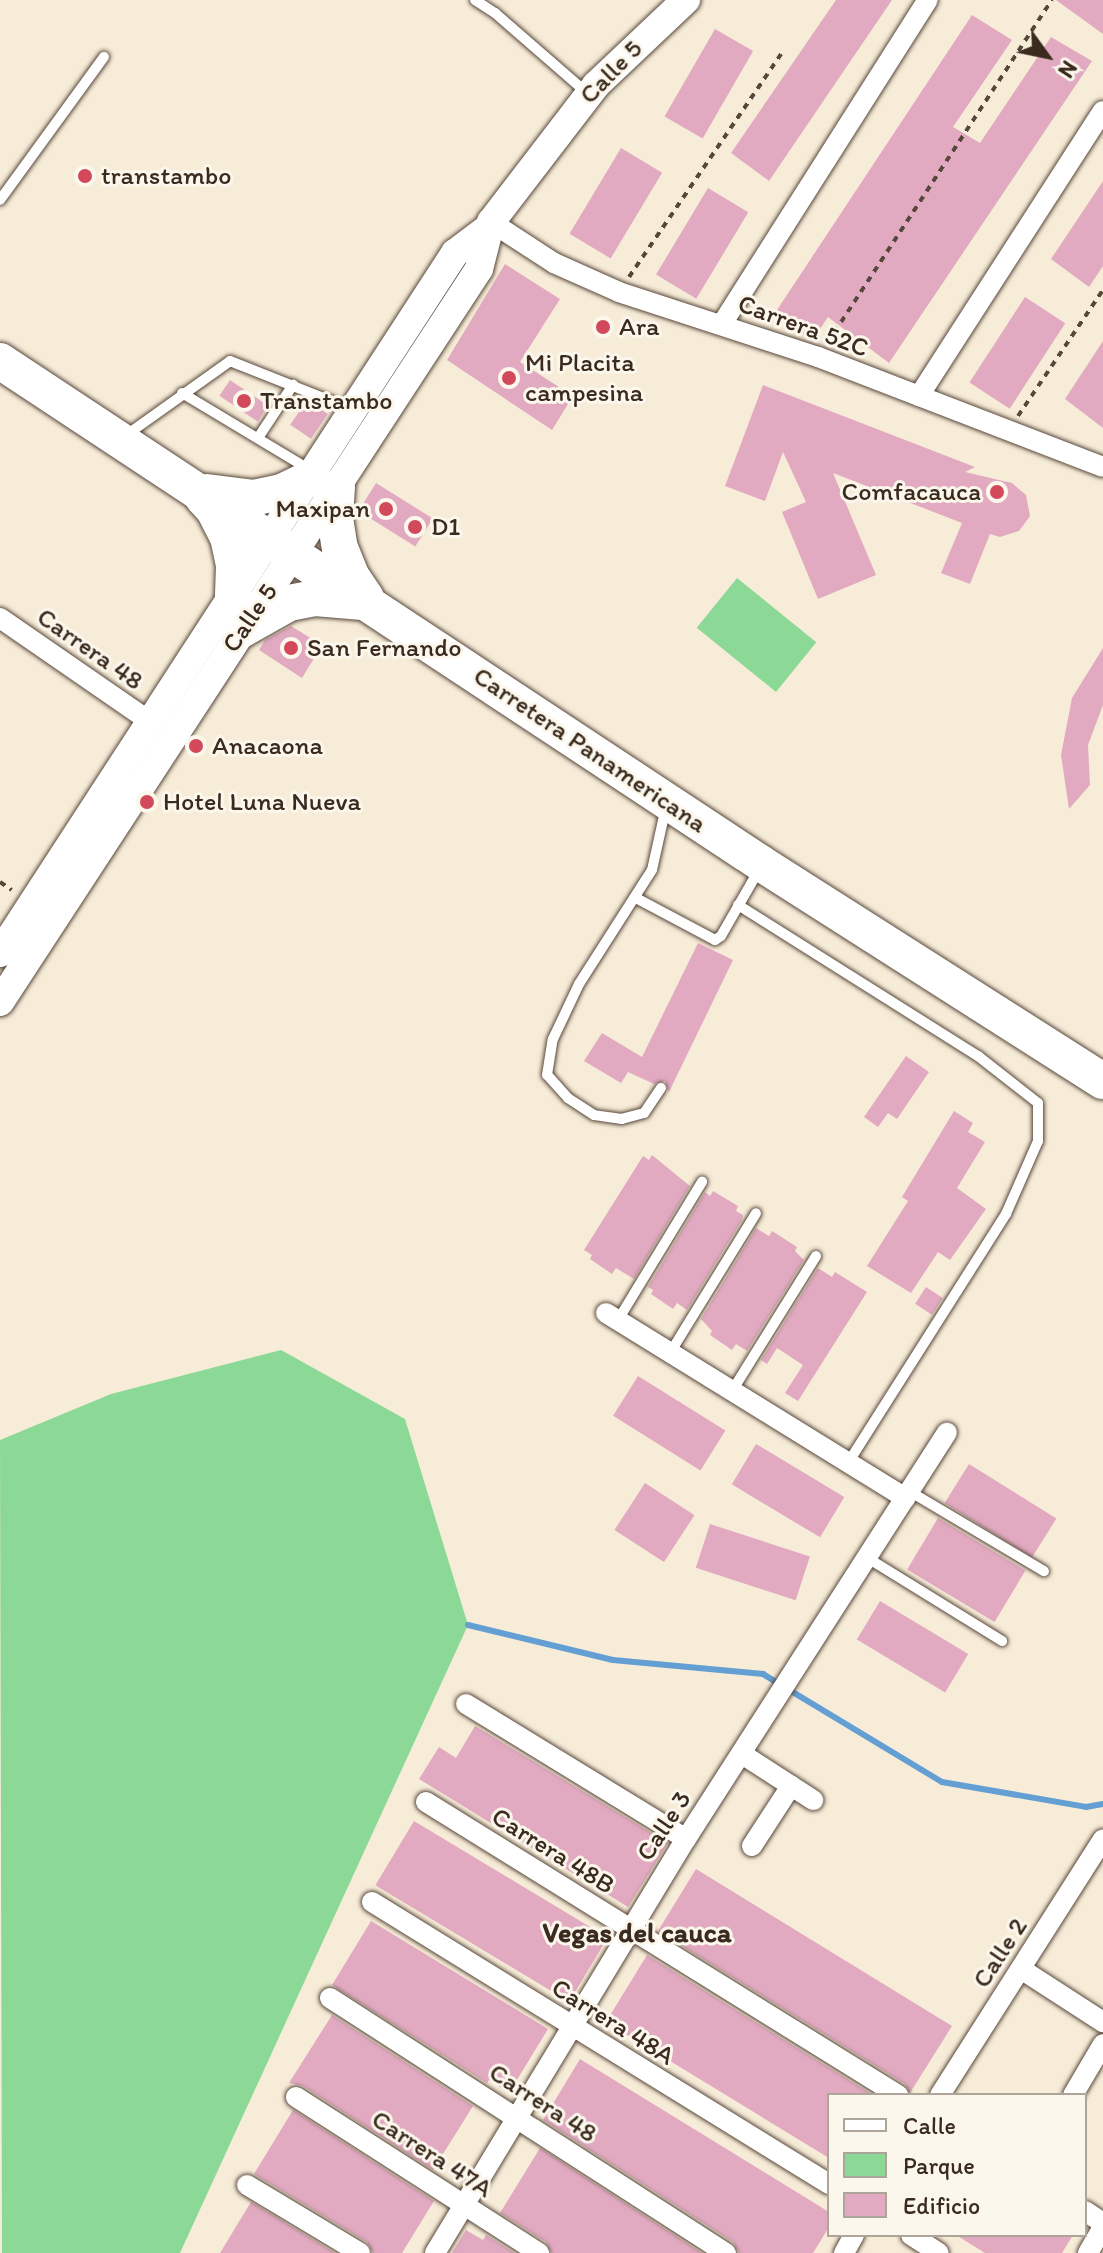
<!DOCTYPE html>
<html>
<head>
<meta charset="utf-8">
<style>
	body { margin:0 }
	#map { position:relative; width:1103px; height:2253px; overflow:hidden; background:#f7ecd8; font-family:Itim,sans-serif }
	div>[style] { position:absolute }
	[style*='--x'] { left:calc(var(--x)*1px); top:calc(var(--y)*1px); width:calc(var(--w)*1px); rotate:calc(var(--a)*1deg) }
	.green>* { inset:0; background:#8cd997; transform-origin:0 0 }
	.stream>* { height:6px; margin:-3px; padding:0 3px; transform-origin:3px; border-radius:3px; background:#639fd3 }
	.building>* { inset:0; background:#e2aac1; transform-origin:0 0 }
	.path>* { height:4px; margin-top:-2px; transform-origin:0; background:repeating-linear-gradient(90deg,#57473a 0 6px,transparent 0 12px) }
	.roads { filter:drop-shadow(0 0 2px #57473a) drop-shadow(0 0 2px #57473a) }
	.lane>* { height:10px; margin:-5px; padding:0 5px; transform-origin:5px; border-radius:5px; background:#fff }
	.street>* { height:20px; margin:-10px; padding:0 10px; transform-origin:10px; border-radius:10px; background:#fff }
	.secondary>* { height:28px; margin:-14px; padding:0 14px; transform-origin:14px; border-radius:14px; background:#fff }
	.highway>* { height:36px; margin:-18px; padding:0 18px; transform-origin:18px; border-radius:18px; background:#fff }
	.dots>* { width:22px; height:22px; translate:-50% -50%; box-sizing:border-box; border:4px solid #fbf7ec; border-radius:50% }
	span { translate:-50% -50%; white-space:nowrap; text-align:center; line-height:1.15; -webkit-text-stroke:6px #fbf7ec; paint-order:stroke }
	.street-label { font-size:26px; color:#3b2a1e }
	.poi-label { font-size:26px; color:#3b2a1e }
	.left { translate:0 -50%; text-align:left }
	.right { translate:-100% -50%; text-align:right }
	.neighbourhood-label { font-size:28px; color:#3b2a1e; font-weight:700 }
	.legend { position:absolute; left:827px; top:2093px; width:260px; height:144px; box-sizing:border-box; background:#fbf7ec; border:2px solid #aea59a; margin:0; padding:10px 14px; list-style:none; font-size:24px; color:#3b2a1e }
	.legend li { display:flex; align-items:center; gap:16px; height:40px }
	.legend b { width:40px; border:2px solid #aea59a }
	.north { position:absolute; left:1007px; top:16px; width:80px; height:80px; -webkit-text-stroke:6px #fbf7ec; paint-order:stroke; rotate:123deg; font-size:22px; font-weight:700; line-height:32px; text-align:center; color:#3b2a1e }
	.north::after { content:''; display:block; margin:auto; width:28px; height:36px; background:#3b2a1e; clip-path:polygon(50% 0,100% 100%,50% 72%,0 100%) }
</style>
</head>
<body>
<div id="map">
	<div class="green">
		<i style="left:737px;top:578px;width:102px;height:64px;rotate:39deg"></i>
		<i style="clip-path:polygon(281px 1350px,405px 1419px,468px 1625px,180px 2253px,2px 2253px,0 1440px,111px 1394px)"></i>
	</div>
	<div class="stream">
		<i style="--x:468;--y:1625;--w:149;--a:13.6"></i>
		<i style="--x:613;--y:1660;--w:151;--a:5.3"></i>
		<i style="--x:763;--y:1674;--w:209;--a:31.1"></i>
		<i style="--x:942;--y:1782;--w:146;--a:9.8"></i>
		<i style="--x:1086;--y:1807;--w:17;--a:-10"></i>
	</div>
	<div class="building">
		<i style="clip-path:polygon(836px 0,892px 0,769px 181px,731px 153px)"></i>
		<i style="clip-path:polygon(1056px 0,1103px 0,1103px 34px)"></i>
		<i style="clip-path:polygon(972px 15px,1012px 40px,953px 127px,980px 143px,1051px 37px,1092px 61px,889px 363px,828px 317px,812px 341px,775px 313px)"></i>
		<i style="left:715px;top:29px;width:44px;height:101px;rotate:30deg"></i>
		<i style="left:621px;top:148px;width:48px;height:100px;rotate:31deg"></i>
		<i style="clip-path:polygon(1103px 181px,1103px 266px,1089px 287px,1051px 259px)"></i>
		<i style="left:708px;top:188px;width:47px;height:101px;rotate:31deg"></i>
		<i style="clip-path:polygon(505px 264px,560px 299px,520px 362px,573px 396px,552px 430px,447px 360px)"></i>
		<i style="left:1025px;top:297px;width:48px;height:102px;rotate:33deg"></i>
		<i style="clip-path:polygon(1103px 341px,1103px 428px,1065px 399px)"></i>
		<i style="left:230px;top:380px;width:46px;height:19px;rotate:34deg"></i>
		<i style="clip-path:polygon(763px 385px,975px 467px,965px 472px,1012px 483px,1026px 495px,1030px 516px,1019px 531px,1000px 537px,990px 534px,970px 584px,941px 573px,962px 523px,833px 473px,876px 575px,818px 599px,782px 512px,806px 502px,783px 452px,765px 501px,725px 486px)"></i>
		<i style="left:307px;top:400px;width:25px;height:30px;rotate:34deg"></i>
		<i style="left:376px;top:483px;width:67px;height:33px;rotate:32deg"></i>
		<i style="clip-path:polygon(291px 626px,322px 645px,302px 678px,259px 650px,265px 640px)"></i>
		<i style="clip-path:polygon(1103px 648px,1103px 705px,1088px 745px,1090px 785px,1069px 809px,1061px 755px,1072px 698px)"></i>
		<i style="clip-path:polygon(698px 943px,733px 960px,669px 1092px,665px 1081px,654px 1084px,628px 1072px,621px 1083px,584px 1061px,602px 1033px,642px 1057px)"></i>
		<i style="clip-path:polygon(906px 1056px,929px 1072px,897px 1119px,888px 1113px,878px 1127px,864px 1117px)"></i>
		<i style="clip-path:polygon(954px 1111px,973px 1123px,968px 1132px,985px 1142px,957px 1188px,986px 1209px,950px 1260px,938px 1252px,911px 1293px,867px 1266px,908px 1201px,902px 1197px)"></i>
		<i style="clip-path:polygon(652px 1155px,690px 1186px,634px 1279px,616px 1268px,612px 1274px,590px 1259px,592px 1255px,584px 1250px,643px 1156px,649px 1160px)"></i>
		<i style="clip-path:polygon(713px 1191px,738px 1206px,736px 1211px,743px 1215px,742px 1220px,687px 1310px,677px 1303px,673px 1309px,651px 1294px,653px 1290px,648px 1287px,705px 1192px,710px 1196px)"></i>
		<i style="clip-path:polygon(756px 1228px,769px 1236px,772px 1231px,797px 1247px,795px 1251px,804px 1260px,747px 1351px,736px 1344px,732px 1350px,710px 1335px,712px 1331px,701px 1319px)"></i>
		<i style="clip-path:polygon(818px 1268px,832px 1277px,835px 1272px,867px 1292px,798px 1401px,785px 1393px,803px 1365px,777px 1348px,767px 1364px,761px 1360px)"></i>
		<i style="left:926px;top:1287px;width:20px;height:20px;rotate:33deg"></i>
		<i style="left:638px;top:1376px;width:103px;height:47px;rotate:32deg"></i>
		<i style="left:756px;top:1444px;width:103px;height:47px;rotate:31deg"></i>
		<i style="left:969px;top:1464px;width:103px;height:46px;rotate:32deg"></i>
		<i style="left:645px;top:1483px;width:59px;height:56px;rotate:33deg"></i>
		<i style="left:938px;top:1518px;width:102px;height:60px;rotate:31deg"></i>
		<i style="left:710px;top:1524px;width:105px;height:46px;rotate:18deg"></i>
		<i style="left:880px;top:1601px;width:103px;height:45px;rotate:31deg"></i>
		<i style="clip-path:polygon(475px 1726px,668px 1843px,628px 1907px,419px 1779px,439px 1747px,456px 1758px)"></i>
		<i style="left:414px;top:1821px;width:226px;height:75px;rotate:31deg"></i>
		<i style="clip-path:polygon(696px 1869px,952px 2026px,910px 2093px,905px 2084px,658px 1931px)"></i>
		<i style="clip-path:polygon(371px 1921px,548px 2029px,509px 2093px,489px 2080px,487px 2083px,332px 1985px)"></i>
		<i style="clip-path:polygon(647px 1955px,873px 2095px,829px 2095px,829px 2158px,606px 2022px)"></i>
		<i style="clip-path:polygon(332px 2015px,473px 2106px,433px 2170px,303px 2086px,289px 2083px)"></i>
		<i style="clip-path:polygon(580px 2059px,829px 2212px,829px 2227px,813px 2253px,739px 2253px,733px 2242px,543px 2120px)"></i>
		<i style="clip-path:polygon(293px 2110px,434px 2201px,402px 2253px,373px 2253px,367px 2242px,254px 2174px)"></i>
		<i style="clip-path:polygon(540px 2148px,702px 2253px,552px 2253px,546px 2242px,500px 2213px)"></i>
		<i style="clip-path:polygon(251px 2202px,335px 2253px,220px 2253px)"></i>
		<i style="clip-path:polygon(466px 2230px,483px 2240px,486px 2235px,515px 2253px,452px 2253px)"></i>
		<i style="clip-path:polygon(956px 2235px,1073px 2235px,1062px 2253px,985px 2253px)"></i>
	</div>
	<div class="path">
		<i style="--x:629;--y:277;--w:270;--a:-55.7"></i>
		<i style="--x:828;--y:342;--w:409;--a:-56.8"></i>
		<i style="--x:1018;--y:416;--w:152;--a:-56"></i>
		<i style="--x:0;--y:882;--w:14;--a:34"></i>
	</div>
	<div class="roads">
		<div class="lane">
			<i style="--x:475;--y:0;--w:24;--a:33"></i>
			<i style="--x:495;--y:13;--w:122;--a:41"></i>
			<i style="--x:0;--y:200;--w:177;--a:-54"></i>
			<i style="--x:182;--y:393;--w:149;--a:31"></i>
			<i style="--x:125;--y:436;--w:129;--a:-35.5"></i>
			<i style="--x:230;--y:361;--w:130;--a:21.6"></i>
			<i style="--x:258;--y:438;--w:64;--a:-56.6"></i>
			<i style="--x:636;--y:898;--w:89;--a:28"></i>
			<i style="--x:715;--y:940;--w:7;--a:-34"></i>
			<i style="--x:721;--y:936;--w:76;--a:-60.1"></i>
			<i style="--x:738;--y:905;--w:284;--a:32.2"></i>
			<i style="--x:978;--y:1056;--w:76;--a:38.1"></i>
			<i style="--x:1038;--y:1103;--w:38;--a:90"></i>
			<i style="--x:1038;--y:1141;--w:80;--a:113.7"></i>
			<i style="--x:1006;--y:1214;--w:295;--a:122.4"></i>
			<i style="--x:661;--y:1088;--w:30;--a:124"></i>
			<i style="--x:644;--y:1113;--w:23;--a:165"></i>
			<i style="--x:622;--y:1119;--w:28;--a:-172"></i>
			<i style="--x:594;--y:1115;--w:31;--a:-147"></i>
			<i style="--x:568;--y:1098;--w:31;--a:-132"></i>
			<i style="--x:547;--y:1075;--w:36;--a:-81"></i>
			<i style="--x:553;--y:1039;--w:61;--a:-64.7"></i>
			<i style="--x:579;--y:984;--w:135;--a:-57.4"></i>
			<i style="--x:652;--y:870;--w:65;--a:-77.5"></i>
			<i style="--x:618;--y:1320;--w:162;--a:-58.7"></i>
			<i style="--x:670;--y:1353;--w:164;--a:-58.4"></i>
			<i style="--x:732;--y:1391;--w:159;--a:-58.1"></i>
			<i style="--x:909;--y:1491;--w:157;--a:30.7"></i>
			<i style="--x:866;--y:1557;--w:160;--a:31.7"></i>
		</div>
		<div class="street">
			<i style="--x:491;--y:222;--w:75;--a:33.1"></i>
			<i style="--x:554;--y:263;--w:71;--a:24"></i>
			<i style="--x:619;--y:292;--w:209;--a:18.1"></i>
			<i style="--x:818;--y:357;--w:305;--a:21.1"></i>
			<i style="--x:722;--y:324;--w:384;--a:-57.6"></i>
			<i style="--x:919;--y:396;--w:339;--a:-57.2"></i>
			<i style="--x:0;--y:618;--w:183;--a:34.6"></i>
			<i style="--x:606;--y:1313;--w:352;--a:31.7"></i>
			<i style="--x:466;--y:1704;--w:258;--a:31.5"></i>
			<i style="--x:742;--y:1754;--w:85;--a:32.9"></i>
			<i style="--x:426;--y:1802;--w:556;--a:31.83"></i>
			<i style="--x:752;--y:1846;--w:72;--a:-57"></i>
			<i style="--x:372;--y:1902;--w:537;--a:31.68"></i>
			<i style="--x:1021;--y:1969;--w:98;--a:32.9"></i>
			<i style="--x:330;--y:1998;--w:471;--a:32.8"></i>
			<i style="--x:940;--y:2095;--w:303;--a:-57.5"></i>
			<i style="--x:1073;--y:2095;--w:59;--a:-59.5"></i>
			<i style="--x:296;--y:2097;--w:289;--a:32.7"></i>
			<i style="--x:247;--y:2185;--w:132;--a:31"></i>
			<i style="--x:1085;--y:2211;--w:22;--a:34"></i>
			<i style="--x:911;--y:2235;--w:33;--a:33"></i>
			<i style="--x:435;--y:2253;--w:484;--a:-58.8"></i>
			<i style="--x:686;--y:1839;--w:483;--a:-57.3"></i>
			<i style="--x:844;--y:2253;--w:21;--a:-61"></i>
			<i style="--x:1088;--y:2253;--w:30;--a:-60"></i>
		</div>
		<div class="secondary">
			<i style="--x:0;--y:953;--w:835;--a:-56.98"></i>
			<i style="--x:455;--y:253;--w:40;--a:-37"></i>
			<i style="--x:0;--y:1002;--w:876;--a:-56.84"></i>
			<i style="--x:479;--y:269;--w:49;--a:-75.7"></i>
			<i style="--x:491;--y:222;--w:173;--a:-52.5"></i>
			<i style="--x:596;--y:85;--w:124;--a:-43.4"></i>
		</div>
		<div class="highway">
			<i style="--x:0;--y:361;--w:913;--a:33.43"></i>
			<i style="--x:762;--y:864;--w:404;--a:32.5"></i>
			<i style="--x:337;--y:487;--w:31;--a:94"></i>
			<i style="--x:335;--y:518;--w:30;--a:81"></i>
			<i style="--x:340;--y:548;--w:31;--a:68"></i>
			<i style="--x:352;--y:577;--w:25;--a:56"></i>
			<i style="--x:207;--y:492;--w:46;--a:7.4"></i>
			<i style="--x:253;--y:498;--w:30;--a:-12"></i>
			<i style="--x:282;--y:492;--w:30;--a:-26"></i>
			<i style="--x:203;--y:498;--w:16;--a:47"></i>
			<i style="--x:214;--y:510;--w:30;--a:63"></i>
			<i style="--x:228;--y:537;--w:30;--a:78"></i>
			<i style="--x:234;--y:566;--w:29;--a:92"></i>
			<i style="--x:241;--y:630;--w:55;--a:-29.4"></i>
			<i style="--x:289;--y:603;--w:26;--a:-11"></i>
			<i style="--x:315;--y:598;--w:48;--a:4.8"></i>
		</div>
	</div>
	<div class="dots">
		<i style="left:85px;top:176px;background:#d1495b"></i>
		<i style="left:603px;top:327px;background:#d1495b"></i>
		<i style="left:509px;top:378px;background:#d1495b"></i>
		<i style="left:244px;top:401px;background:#d1495b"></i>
		<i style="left:997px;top:492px;background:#d1495b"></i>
		<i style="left:386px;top:509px;background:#d1495b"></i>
		<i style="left:415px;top:527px;background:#d1495b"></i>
		<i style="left:291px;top:648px;background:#d1495b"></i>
		<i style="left:196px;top:746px;background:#d1495b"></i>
		<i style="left:147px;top:802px;background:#d1495b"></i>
	</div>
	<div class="street-label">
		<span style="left:611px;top:72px;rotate:-46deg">Calle 5</span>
		<span style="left:803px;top:326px;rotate:20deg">Carrera 52C</span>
		<span style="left:250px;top:618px;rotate:-56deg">Calle 5</span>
		<span style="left:90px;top:649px;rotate:35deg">Carrera 48</span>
		<span style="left:590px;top:750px;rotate:34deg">Carretera Panamericana</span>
		<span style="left:664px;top:1826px;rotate:-57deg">Calle 3</span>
		<span style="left:553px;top:1851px;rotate:32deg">Carrera 48B</span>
		<span style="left:1000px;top:1953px;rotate:-57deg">Calle 2</span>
		<span style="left:613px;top:2022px;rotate:32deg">Carrera 48A</span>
		<span style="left:543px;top:2103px;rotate:33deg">Carrera 48</span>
		<span style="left:432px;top:2154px;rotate:33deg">Carrera 47A</span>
	</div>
	<div class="poi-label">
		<span class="left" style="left:101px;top:176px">transtambo</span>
		<span class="left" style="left:619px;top:327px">Ara</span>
		<span class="left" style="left:525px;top:378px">Mi Placita<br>campesina</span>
		<span class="left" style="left:260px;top:401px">Transtambo</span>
		<span class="right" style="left:981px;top:492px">Comfacauca</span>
		<span class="right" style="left:370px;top:509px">Maxipan</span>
		<span class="left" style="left:431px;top:527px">D1</span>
		<span class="left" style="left:307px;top:648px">San Fernando</span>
		<span class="left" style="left:212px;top:746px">Anacaona</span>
		<span class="left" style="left:163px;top:802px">Hotel Luna Nueva</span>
	</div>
	<div class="neighbourhood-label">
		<span style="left:637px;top:1932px">Vegas del cauca</span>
	</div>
	<ul class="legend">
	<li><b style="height:10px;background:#fff"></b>Calle</li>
	<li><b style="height:22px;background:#8cd997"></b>Parque</li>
	<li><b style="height:22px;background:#e2aac1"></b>Edificio</li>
	</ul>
	<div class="north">N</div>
</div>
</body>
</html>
